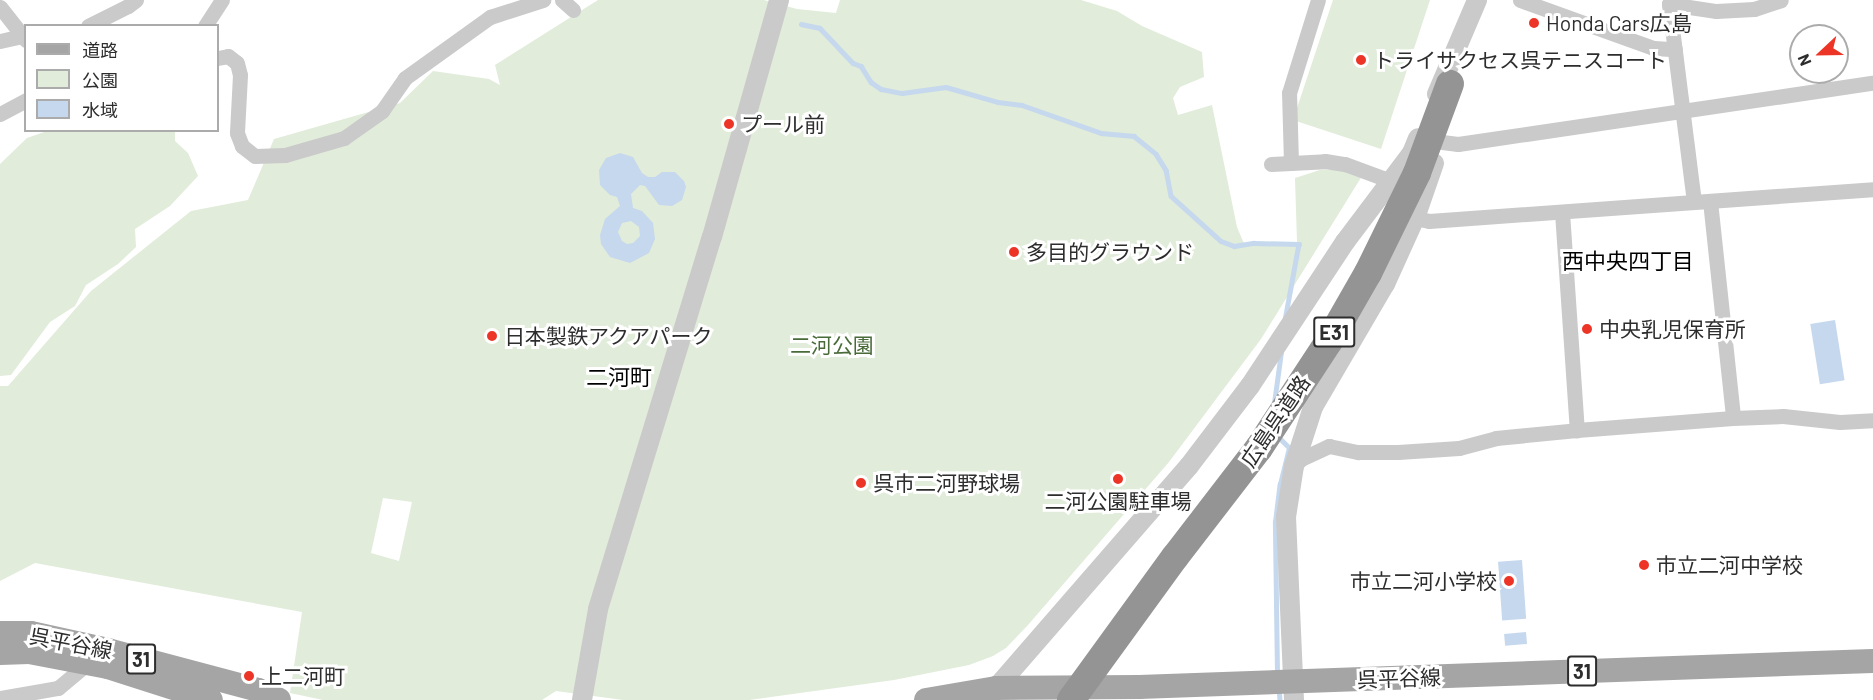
<!DOCTYPE html>
<html>
<head>
<meta charset="utf-8">
<style>
	body { margin:0 }
	#map { position:relative; width:1873px; height:700px; overflow:hidden; background:#fff; font-family:Barlow,"Noto Sans JP",sans-serif }
	div>[style] { position:absolute }
	[style*='--x'] { left:calc(var(--x)*1px); top:calc(var(--y)*1px); width:calc(var(--w)*1px); rotate:calc(var(--a)*1deg) }
	.green>* { inset:0; background:#e1ecda }
	.water>* { inset:0; background:#c5d8ed; transform-origin:0 0 }
	.stream>* { height:4.5px; margin:-2.25px; padding:0 2.25px; transform-origin:2.25px; border-radius:2.25px; background:#c5d8ed }
	.minor>* { height:15px; margin:-7.5px; padding:0 7.5px; transform-origin:7.5px; border-radius:7.5px; background:#cacaca }
	.tertiary>* { height:20px; margin:-10px; padding:0 10px; transform-origin:10px; border-radius:10px; background:#cacaca }
	.primary>* { height:24px; margin:-12px; padding:0 12px; transform-origin:12px; border-radius:12px; background:#a5a5a5 }
	.motorway>* { height:28px; margin:-14px; padding:0 14px; transform-origin:14px; border-radius:14px; background:#949494 }
	.motorway-bridge>* { height:28px; margin:-14px; padding:0 14px; transform-origin:14px; border-radius:14px; background:#949494 }
	.dots>* { width:16px; height:16px; translate:-50% -50%; box-sizing:border-box; border:3px solid #fff; border-radius:50% }
	span { translate:-50% -50%; white-space:nowrap; text-align:center; line-height:1.15; -webkit-text-stroke:6px #fff; paint-order:stroke }
	.shield-label span { padding:2px 4px; background:#fff; border:2px solid; border-radius:4px; -webkit-text-stroke-width:0 }
	.shield-label { font-size:20px; color:#2d2d2d; font-weight:700 }
	.poi-label { font-size:21px; color:#2d2d2d }
	.left { translate:0 -50%; text-align:left }
	.right { translate:-100% -50%; text-align:right }
	.park-label { font-size:21px; color:#496b39 }
	.street-label { font-size:21px; color:#2d2d2d }
	.neighbourhood-label { font-size:22px; color:#000 }
	.legend { position:absolute; left:24px; top:24px; width:195px; height:108px; box-sizing:border-box; background:#fff; border:2px solid #ababab; margin:0; padding:8px 10px; list-style:none; font-size:18px; color:#2d2d2d }
	.legend li { display:flex; align-items:center; gap:12px; height:30px }
	.legend b { width:30px; border:2px solid #ababab }
	.north { position:absolute; left:1789px; top:24px; width:60px; height:60px; box-sizing:border-box; background:#fff; border:2px solid #ababab; border-radius:50%; rotate:248deg; font-size:16px; font-weight:700; line-height:24px; text-align:center; color:#2d2d2d }
	.north::after { content:''; display:block; margin:auto; width:21px; height:27px; background:#ed3527; clip-path:polygon(50% 0,100% 100%,50% 72%,0 100%) }
</style>
</head>
<body>
<div id="map">
	<div class="green">
		<i style="clip-path:polygon(evenodd,598px 0,764px 0,797px 9px,836px 13px,840px 0,1081px 0,1117px 11px,1142px 26px,1202px 52px,1204px 77px,1180px 87px,1173px 98px,1178px 115px,1212px 105px,1237px 227px,1245px 246px,1297px 242px,1295px 178px,1320px 170px,1341px 169px,1362px 176px,1261px 339px,1169px 462px,1028px 625px,1006px 648px,993px 656px,969px 665px,894px 680px,749px 700px,623px 700px,556px 691px,542px 700px,323px 700px,290px 693px,302px 612px,35px 563px,0 581px,0 386px,8px 386px,91px 291px,191px 211px,248px 200px,274px 139px,400px 103px,433px 71px,489px 79px,500px 85px,495px 65px,598px 0,383px 498px,412px 502px,399px 561px,371px 553px,383px 498px)"></i>
		<i style="clip-path:polygon(1333px 0,1430px 0,1381px 149px,1293px 120px)"></i>
		<i style="clip-path:polygon(47px 131px,175px 131px,175px 141px,188px 153px,198px 176px,170px 206px,135px 229px,136px 247px,118px 264px,86px 285px,75px 306px,50px 322px,11px 375px,0 376px,0 164px,27px 138px)"></i>
	</div>
	<div class="water">
		<i style="clip-path:polygon(evenodd,620px 153px,633px 157px,642px 173px,648px 177px,655px 177px,662px 172px,675px 172px,684px 181px,686px 187px,682px 200px,672px 206px,659px 205px,645px 186px,640px 185px,631px 194px,633px 208px,642px 211px,653px 223px,655px 239px,649px 253px,630px 263px,610px 257px,601px 244px,600px 235px,605px 219px,620px 206px,617px 197px,610px 195px,600px 185px,599px 170px,606px 158px,620px 153px,631px 221px,639px 227px,640px 236px,633px 243px,627px 244px,622px 241px,618px 232px,622px 223px,631px 221px)"></i>
		<i style="left:1835px;top:320px;width:61px;height:25px;rotate:81deg"></i>
		<i style="left:1522px;top:560px;width:59px;height:24px;rotate:86deg"></i>
		<i style="left:1526px;top:632px;width:12px;height:22px;rotate:85deg"></i>
	</div>
	<div class="stream">
		<i style="--x:801;--y:24;--w:19;--a:12"></i>
		<i style="--x:820;--y:28;--w:48;--a:46.7"></i>
		<i style="--x:853;--y:63;--w:9;--a:21"></i>
		<i style="--x:861;--y:66;--w:19;--a:58"></i>
		<i style="--x:871;--y:82;--w:12;--a:35"></i>
		<i style="--x:881;--y:89;--w:21;--a:11"></i>
		<i style="--x:902;--y:93;--w:44;--a:-7.8"></i>
		<i style="--x:946;--y:87;--w:54;--a:16.1"></i>
		<i style="--x:998;--y:102;--w:24;--a:7"></i>
		<i style="--x:1022;--y:105;--w:84;--a:19.5"></i>
		<i style="--x:1101;--y:133;--w:33;--a:5"></i>
		<i style="--x:1134;--y:136;--w:28;--a:39"></i>
		<i style="--x:1156;--y:154;--w:19;--a:58"></i>
		<i style="--x:1166;--y:170;--w:26;--a:79"></i>
		<i style="--x:1171;--y:196;--w:67;--a:42"></i>
		<i style="--x:1221;--y:241;--w:14;--a:21"></i>
		<i style="--x:1234;--y:246;--w:20;--a:-9"></i>
		<i style="--x:1254;--y:243;--w:45;--a:1.3"></i>
		<i style="--x:1299;--y:244;--w:77;--a:100.4"></i>
		<i style="--x:1274;--y:403;--w:51;--a:-82.2"></i>
		<i style="--x:1277;--y:674;--w:152;--a:-90.8"></i>
		<i style="--x:1275;--y:522;--w:38;--a:-83"></i>
		<i style="--x:1280;--y:484;--w:37;--a:-76"></i>
		<i style="--x:1289;--y:448;--w:16;--a:-135"></i>
		<i style="--x:1279;--y:688;--w:12;--a:85"></i>
	</div>
	<div class="minor">
		<i style="--x:562;--y:0;--w:15;--a:42"></i>
		<i style="--x:1520;--y:0;--w:141;--a:19.8"></i>
		<i style="--x:1653;--y:48;--w:22;--a:3"></i>
		<i style="--x:0;--y:7;--w:42;--a:51.8"></i>
		<i style="--x:88;--y:26;--w:45;--a:-26.6"></i>
		<i style="--x:128;--y:6;--w:10;--a:-37"></i>
		<i style="--x:205;--y:26;--w:31;--a:-57"></i>
		<i style="--x:0;--y:41;--w:23;--a:-13"></i>
		<i style="--x:218;--y:58;--w:10;--a:-11"></i>
		<i style="--x:228;--y:56;--w:11;--a:38"></i>
		<i style="--x:237;--y:63;--w:12;--a:76"></i>
		<i style="--x:240;--y:75;--w:58;--a:93"></i>
		<i style="--x:237;--y:133;--w:14;--a:69"></i>
		<i style="--x:242;--y:146;--w:16;--a:38"></i>
		<i style="--x:255;--y:156;--w:30;--a:-2"></i>
		<i style="--x:285;--y:155;--w:61;--a:-16.1"></i>
		<i style="--x:344;--y:138;--w:47;--a:-35.4"></i>
		<i style="--x:382;--y:111;--w:40;--a:-55.1"></i>
		<i style="--x:405;--y:78;--w:105;--a:-35.7"></i>
		<i style="--x:490;--y:17;--w:56;--a:-17.8"></i>
		<i style="--x:0;--y:114;--w:30;--a:-28"></i>
		<i style="--x:1442;--y:142;--w:16;--a:7"></i>
		<i style="--x:1458;--y:144;--w:419;--a:-8.4"></i>
		<i style="--x:1291;--y:163;--w:34;--a:-3"></i>
		<i style="--x:1325;--y:161;--w:20;--a:9"></i>
		<i style="--x:1345;--y:164;--w:49;--a:20.3"></i>
		<i style="--x:1271;--y:164;--w:20;--a:-3"></i>
		<i style="--x:1291;--y:163;--w:70;--a:-91.6"></i>
		<i style="--x:1289;--y:93;--w:97;--a:-72.7"></i>
		<i style="--x:1710;--y:201;--w:218;--a:83.9"></i>
		<i style="--x:1694;--y:202;--w:200;--a:-97.2"></i>
		<i style="--x:1669;--y:4;--w:48;--a:8.5"></i>
		<i style="--x:1716;--y:11;--w:38;--a:-3"></i>
		<i style="--x:1754;--y:9;--w:28;--a:-18"></i>
		<i style="--x:1562;--y:212;--w:219;--a:86.1"></i>
		<i style="--x:1415;--y:218;--w:14;--a:12"></i>
		<i style="--x:1429;--y:221;--w:445;--a:-4.1"></i>
		<i style="--x:1294;--y:466;--w:10;--a:-45"></i>
		<i style="--x:1301;--y:459;--w:31;--a:-25"></i>
		<i style="--x:1329;--y:446;--w:30;--a:12"></i>
		<i style="--x:1358;--y:452;--w:40;--a:0"></i>
		<i style="--x:1398;--y:452;--w:61;--a:-3.8"></i>
		<i style="--x:1459;--y:448;--w:38;--a:-15"></i>
		<i style="--x:1496;--y:438;--w:81;--a:-5.6"></i>
		<i style="--x:1577;--y:430;--w:156;--a:-4.4"></i>
		<i style="--x:1733;--y:418;--w:50;--a:-2.3"></i>
		<i style="--x:1783;--y:416;--w:57;--a:6"></i>
		<i style="--x:1840;--y:422;--w:33;--a:-3"></i>
		<i style="--x:0;--y:698;--w:59;--a:-9.8"></i>
		<i style="--x:58;--y:688;--w:39;--a:-40"></i>
	</div>
	<div class="tertiary">
		<i style="--x:1437;--y:94;--w:102;--a:-66.9"></i>
		<i style="--x:996;--y:688;--w:294;--a:-49"></i>
		<i style="--x:1189;--y:466;--w:101;--a:-52.7"></i>
		<i style="--x:1250;--y:386;--w:173;--a:-56.6"></i>
		<i style="--x:1345;--y:242;--w:111;--a:-53"></i>
		<i style="--x:1412;--y:153;--w:16;--a:-68"></i>
		<i style="--x:582;--y:700;--w:92;--a:-80"></i>
		<i style="--x:598;--y:609;--w:389;--a:-73"></i>
		<i style="--x:712;--y:237;--w:246;--a:-74.2"></i>
		<i style="--x:1294;--y:700;--w:183;--a:-92.5"></i>
		<i style="--x:1286;--y:517;--w:52;--a:-81.1"></i>
		<i style="--x:1294;--y:466;--w:62;--a:-72.1"></i>
		<i style="--x:1313;--y:407;--w:143;--a:-59.7"></i>
		<i style="--x:1385;--y:284;--w:72;--a:-65.6"></i>
		<i style="--x:1415;--y:218;--w:58;--a:-70.9"></i>
	</div>
	<div class="primary">
		<i style="--x:0;--y:633;--w:31;--a:0"></i>
		<i style="--x:31;--y:633;--w:79;--a:12.4"></i>
		<i style="--x:108;--y:650;--w:155;--a:14.9"></i>
		<i style="--x:258;--y:690;--w:23;--a:25"></i>
		<i style="--x:0;--y:653;--w:29;--a:-2"></i>
		<i style="--x:29;--y:652;--w:80;--a:10.8"></i>
		<i style="--x:108;--y:667;--w:108;--a:17.8"></i>
		<i style="--x:926;--y:700;--w:71;--a:-9.7"></i>
		<i style="--x:996;--y:688;--w:143;--a:-0.4"></i>
		<i style="--x:1139;--y:687;--w:734;--a:-2.03"></i>
	</div>
	<div class="motorway">
		<i style="--x:1175;--y:557;--w:138;--a:-52.4"></i>
		<i style="--x:1259;--y:448;--w:128;--a:-56.8"></i>
		<i style="--x:1329;--y:341;--w:78;--a:-60.2"></i>
		<i style="--x:1368;--y:273;--w:111;--a:-63.9"></i>
		<i style="--x:1417;--y:173;--w:95;--a:-69.7"></i>
	</div>
	<div class="motorway-bridge">
		<i style="--x:1071;--y:700;--w:177;--a:-54"></i>
	</div>
	<div class="dots">
		<i style="left:1534px;top:23px;background:#ed3527"></i>
		<i style="left:1361px;top:60px;background:#ed3527"></i>
		<i style="left:729px;top:124px;background:#ed3527"></i>
		<i style="left:1014px;top:252px;background:#ed3527"></i>
		<i style="left:1587px;top:329px;background:#ed3527"></i>
		<i style="left:492px;top:336px;background:#ed3527"></i>
		<i style="left:1118px;top:479px;background:#ed3527"></i>
		<i style="left:861px;top:483px;background:#ed3527"></i>
		<i style="left:1644px;top:565px;background:#ed3527"></i>
		<i style="left:1509px;top:581px;background:#ed3527"></i>
		<i style="left:249px;top:676px;background:#ed3527"></i>
	</div>
	<div class="shield-label">
		<span style="left:1334px;top:332px">E31</span>
		<span style="left:141px;top:659px">31</span>
		<span style="left:1582px;top:671px">31</span>
	</div>
	<div class="poi-label">
		<span class="left" style="left:1546px;top:23px">Honda Cars広島</span>
		<span class="left" style="left:1373px;top:60px">トライサクセス呉テニスコート</span>
		<span class="left" style="left:741px;top:124px">プール前</span>
		<span class="left" style="left:1026px;top:252px">多目的グラウンド</span>
		<span class="left" style="left:1599px;top:329px">中央乳児保育所</span>
		<span class="left" style="left:504px;top:336px">日本製鉄アクアパーク</span>
		<span class="left" style="left:873px;top:483px">呉市二河野球場</span>
		<span style="left:1118px;top:501px">二河公園駐車場</span>
		<span class="left" style="left:1656px;top:565px">市立二河中学校</span>
		<span class="right" style="left:1497px;top:581px">市立二河小学校</span>
		<span class="left" style="left:261px;top:676px">上二河町</span>
	</div>
	<div class="park-label">
		<span style="left:832px;top:345px">二河公園</span>
	</div>
	<div class="street-label">
		<span style="left:1275px;top:421px;rotate:-56deg">広島呉道路</span>
		<span style="left:71px;top:643px;rotate:11deg">呉平谷線</span>
		<span style="left:1399px;top:678px;rotate:-2deg">呉平谷線</span>
	</div>
	<div class="neighbourhood-label">
		<span style="left:1628px;top:261px">西中央四丁目</span>
		<span style="left:619px;top:377px">二河町</span>
	</div>
	<ul class="legend">
	<li><b style="height:8px;background:#a5a5a5"></b>道路</li>
	<li><b style="height:16px;background:#e1ecda"></b>公園</li>
	<li><b style="height:16px;background:#c5d8ed"></b>水域</li>
	</ul>
	<div class="north">N</div>
</div>
</body>
</html>
